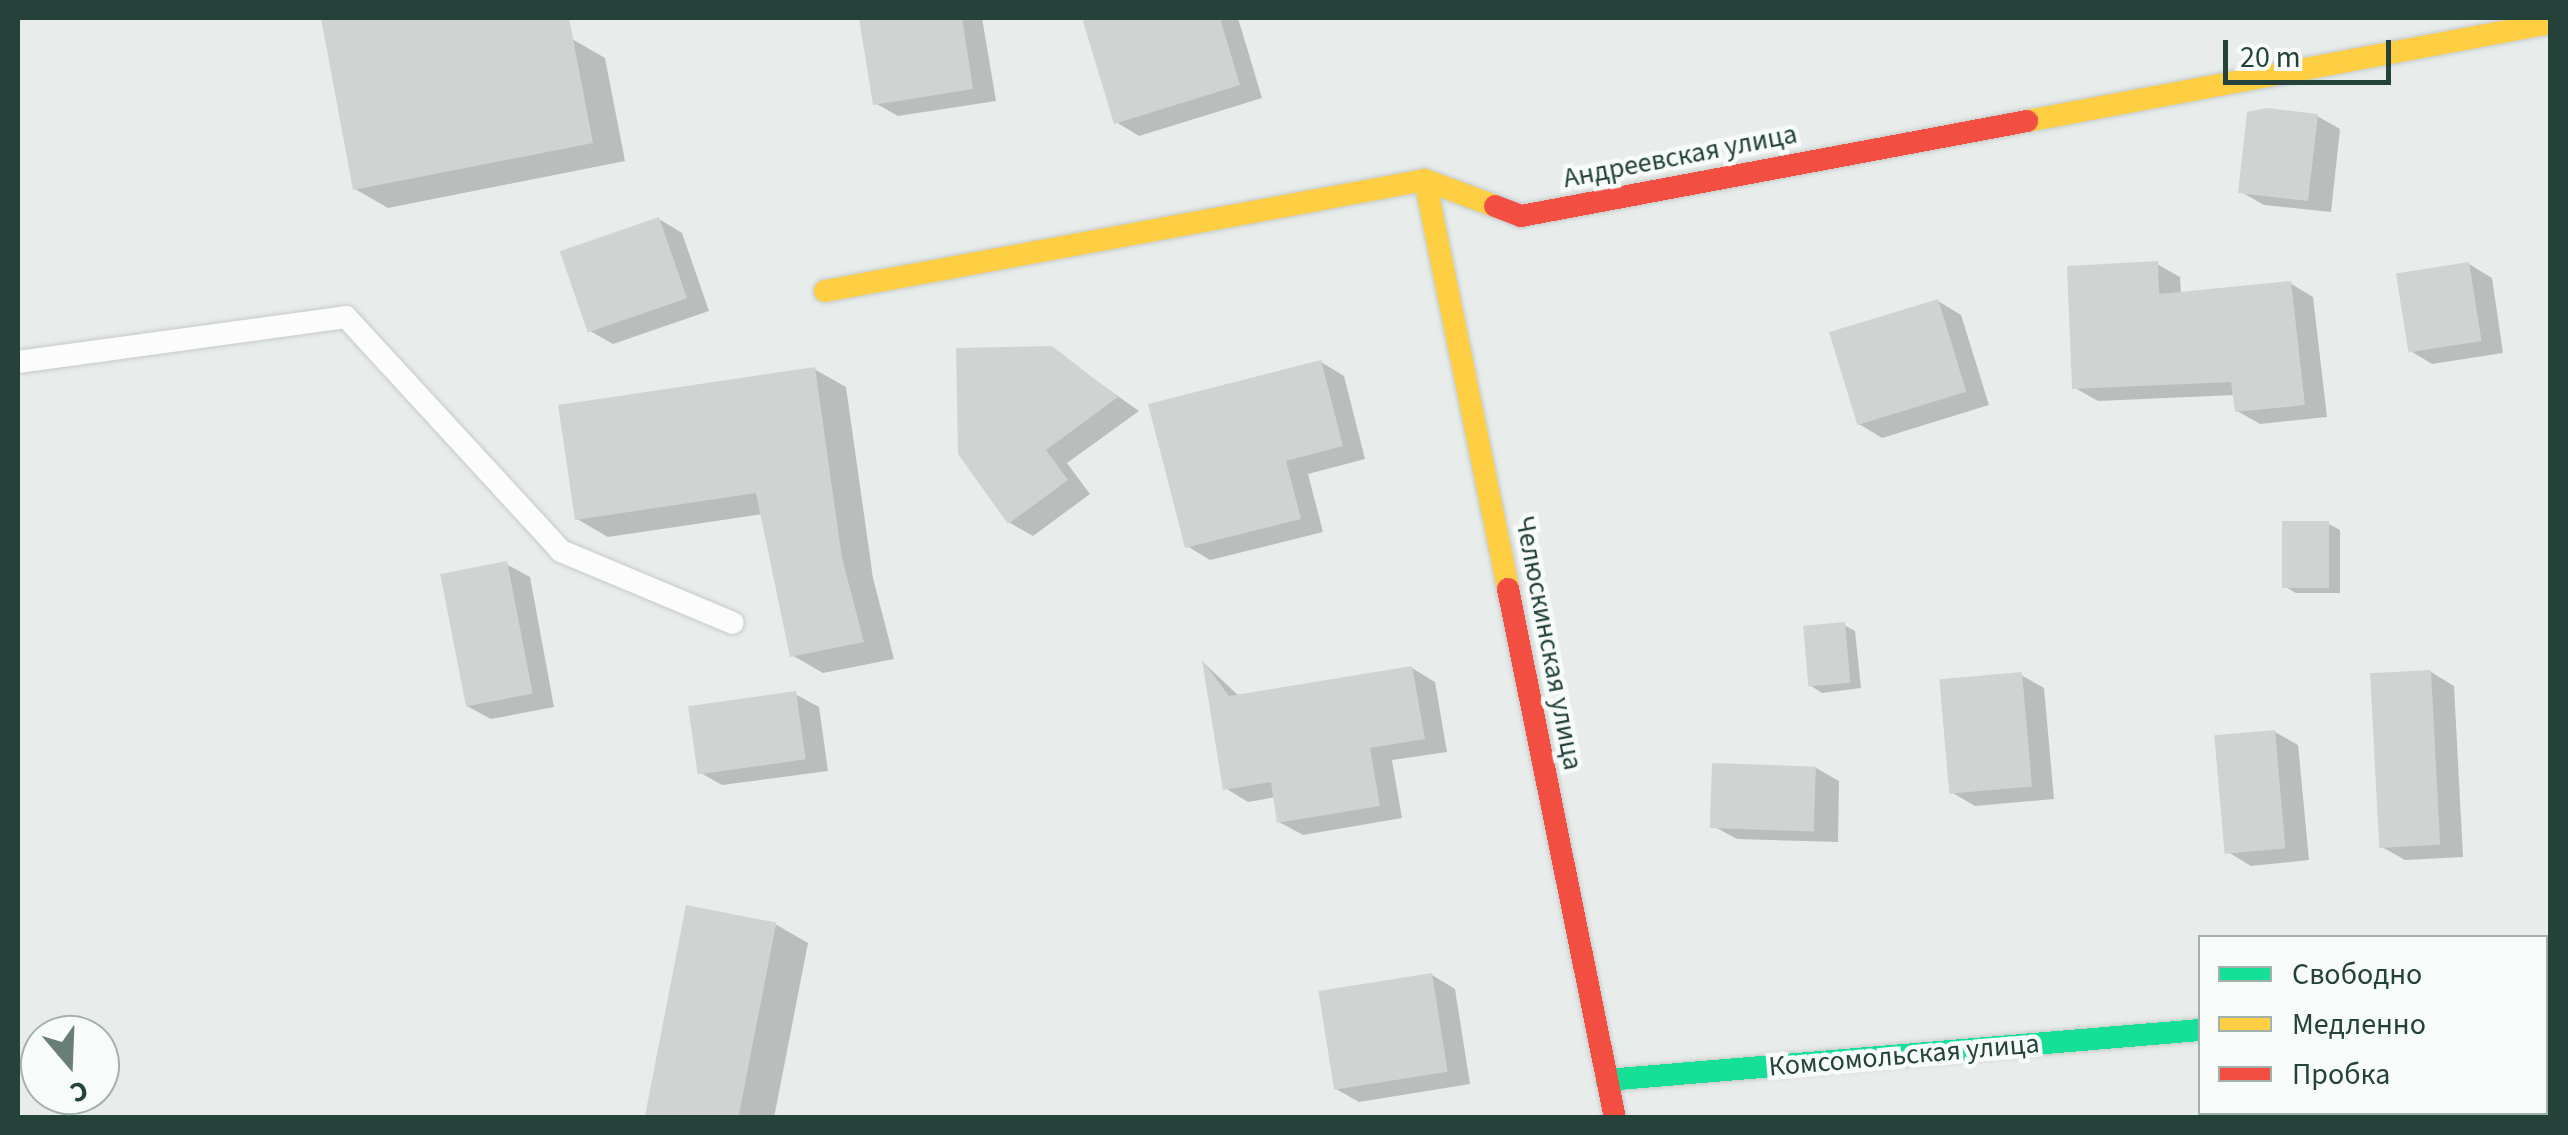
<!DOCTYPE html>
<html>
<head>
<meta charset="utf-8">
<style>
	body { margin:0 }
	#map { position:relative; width:2568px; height:1135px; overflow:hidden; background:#e8edeb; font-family:"Source Sans 3",sans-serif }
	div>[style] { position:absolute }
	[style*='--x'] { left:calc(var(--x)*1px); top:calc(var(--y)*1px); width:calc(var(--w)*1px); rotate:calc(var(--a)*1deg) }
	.shadow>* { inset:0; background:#0003; transform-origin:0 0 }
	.building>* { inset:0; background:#cfd4d2; transform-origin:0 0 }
	.roads { filter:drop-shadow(0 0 2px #c5cac8) drop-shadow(0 0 2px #c5cac8) }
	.lane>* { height:22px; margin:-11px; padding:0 11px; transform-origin:11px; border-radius:11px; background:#fcfcfc }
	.street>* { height:45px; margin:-22.5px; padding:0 22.5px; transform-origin:22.5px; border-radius:22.5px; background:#fcfcfc }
	.fast>* { height:22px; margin:-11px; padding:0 11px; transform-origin:11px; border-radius:11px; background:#16e098 }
	.slow>* { height:22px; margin:-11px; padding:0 11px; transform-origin:11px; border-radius:11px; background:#ffcf43 }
	.jam>* { height:22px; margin:-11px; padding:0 11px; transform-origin:11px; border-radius:11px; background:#f24e42 }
	span { translate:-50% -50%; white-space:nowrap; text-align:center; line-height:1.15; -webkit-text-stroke:9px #f7fbf9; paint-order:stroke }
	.street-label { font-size:28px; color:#24423a }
	.frame { position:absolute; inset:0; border:20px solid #24423a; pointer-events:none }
	.legend { position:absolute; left:2198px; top:935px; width:350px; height:180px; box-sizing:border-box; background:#f7fbf9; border:2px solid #a3b1ad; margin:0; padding:12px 18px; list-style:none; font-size:30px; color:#24423a }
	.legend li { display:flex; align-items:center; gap:20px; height:50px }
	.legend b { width:50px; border:2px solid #a3b1ad }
	.north { position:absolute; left:20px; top:1015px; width:100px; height:100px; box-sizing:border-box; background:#f7fbf9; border:2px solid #a3b1ad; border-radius:50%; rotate:161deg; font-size:28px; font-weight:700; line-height:40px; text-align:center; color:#24423a }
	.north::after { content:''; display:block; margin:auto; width:35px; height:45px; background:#697e78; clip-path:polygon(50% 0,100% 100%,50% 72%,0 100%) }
	.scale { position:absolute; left:2223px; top:40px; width:168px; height:45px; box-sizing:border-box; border:5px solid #24423a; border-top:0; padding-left:12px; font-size:30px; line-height:35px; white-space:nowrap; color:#24423a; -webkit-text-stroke:8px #f7fbf9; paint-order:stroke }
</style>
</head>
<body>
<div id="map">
	<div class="shadow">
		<i style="clip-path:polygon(324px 18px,546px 18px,550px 44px,572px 39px,605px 58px,625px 161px,388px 208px,355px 189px)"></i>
		<i style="clip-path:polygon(861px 18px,982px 18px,996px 101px,898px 116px,875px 103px)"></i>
		<i style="clip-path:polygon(1085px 18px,1238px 18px,1262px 98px,1139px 136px,1116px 122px)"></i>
		<i style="clip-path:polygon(2317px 116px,2340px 129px,2331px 212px,2264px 205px,2241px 192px)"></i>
		<i style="clip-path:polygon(659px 219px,682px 233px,709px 311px,613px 344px,590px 331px)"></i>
		<i style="clip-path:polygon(2157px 264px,2180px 277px,2181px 295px,2290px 283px,2313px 297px,2327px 417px,2260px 424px,2237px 411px,2235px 395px,2098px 401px,2075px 388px)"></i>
		<i style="clip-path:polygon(2469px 264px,2492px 278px,2503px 353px,2432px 364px,2409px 350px)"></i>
		<i style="clip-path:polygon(1938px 301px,1961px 315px,1989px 405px,1882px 438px,1859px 424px)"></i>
		<i style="clip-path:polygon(1051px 349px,1139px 411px,1067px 463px,1090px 494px,1033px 536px,1010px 523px)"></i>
		<i style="clip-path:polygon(1321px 362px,1344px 376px,1365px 459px,1308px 474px,1323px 532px,1210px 560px,1187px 546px)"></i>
		<i style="clip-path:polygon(814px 369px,846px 387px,873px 578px,894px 659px,823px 673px,792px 655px,763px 514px,608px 537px,577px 519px)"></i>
		<i style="clip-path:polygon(2329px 524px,2340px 530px,2340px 593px,2296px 593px,2284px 586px)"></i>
		<i style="clip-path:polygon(506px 564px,530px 577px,554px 707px,491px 719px,467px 706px)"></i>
		<i style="clip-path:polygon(1844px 625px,1855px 631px,1861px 688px,1822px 693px,1811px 686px)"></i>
		<i style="clip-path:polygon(1205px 664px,1240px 697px,1412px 668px,1435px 682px,1447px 752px,1392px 760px,1402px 818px,1303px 835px,1279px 822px,1276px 797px,1248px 802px,1225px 788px)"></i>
		<i style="clip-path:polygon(2431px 672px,2454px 686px,2463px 857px,2405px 860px,2382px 847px)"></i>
		<i style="clip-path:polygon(2021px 675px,2044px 688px,2054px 799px,1975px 806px,1951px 792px)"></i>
		<i style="clip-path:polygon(795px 694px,819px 707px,828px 771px,722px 785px,699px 772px)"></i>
		<i style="clip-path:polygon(2275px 732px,2298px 745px,2309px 860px,2251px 866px,2228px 852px)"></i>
		<i style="clip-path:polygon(1816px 768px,1839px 781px,1838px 842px,1737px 839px,1713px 826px)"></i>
		<i style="clip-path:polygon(775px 924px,808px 943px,774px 1118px,647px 1118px)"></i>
		<i style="clip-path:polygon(1432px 975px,1455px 989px,1470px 1084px,1359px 1102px,1336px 1089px)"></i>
		<i style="left:2352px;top:1112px;width:105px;height:6px"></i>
	</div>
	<div class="building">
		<i style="clip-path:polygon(321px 18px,569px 18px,593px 143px,353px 190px)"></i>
		<i style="clip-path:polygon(859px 18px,962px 18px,973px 89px,873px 105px)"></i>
		<i style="clip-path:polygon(1082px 18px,1220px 18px,1240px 85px,1114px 124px)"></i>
		<i style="clip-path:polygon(2267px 108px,2318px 114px,2308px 201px,2238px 193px,2247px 112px)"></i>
		<i style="left:659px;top:217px;width:86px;height:105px;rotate:71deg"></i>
		<i style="clip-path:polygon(2158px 261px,2159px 294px,2291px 281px,2305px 405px,2235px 412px,2231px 382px,2072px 389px,2067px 266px)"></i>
		<i style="left:2469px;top:262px;width:80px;height:74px;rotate:81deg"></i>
		<i style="left:1938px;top:299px;width:97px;height:114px;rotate:73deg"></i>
		<i style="clip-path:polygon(1052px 346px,1118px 397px,1046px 450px,1068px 480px,1008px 524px,958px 454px,956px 348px)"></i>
		<i style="clip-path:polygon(1321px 360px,1343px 446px,1286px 461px,1301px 519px,1185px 548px,1148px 404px)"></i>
		<i style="clip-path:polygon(815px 367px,842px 558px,864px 642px,790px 657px,756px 493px,575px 520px,558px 405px)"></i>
		<i style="left:2329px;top:521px;width:67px;height:47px;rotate:90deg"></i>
		<i style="left:507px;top:561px;width:135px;height:68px;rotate:79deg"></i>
		<i style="left:1845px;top:622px;width:61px;height:42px;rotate:85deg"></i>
		<i style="clip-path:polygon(1202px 660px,1229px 696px,1412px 666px,1425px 739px,1370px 748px,1380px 806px,1277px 823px,1271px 782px,1223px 790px)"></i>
		<i style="left:2431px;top:670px;width:175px;height:61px;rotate:87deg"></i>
		<i style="left:2022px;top:672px;width:115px;height:83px;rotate:85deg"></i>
		<i style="left:796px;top:691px;width:69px;height:109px;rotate:82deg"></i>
		<i style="left:2275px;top:730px;width:119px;height:61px;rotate:85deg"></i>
		<i style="left:1712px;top:763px;width:104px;height:65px;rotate:2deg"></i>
		<i style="left:686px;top:905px;width:92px;height:217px;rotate:11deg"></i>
		<i style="left:1432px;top:973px;width:100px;height:115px;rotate:81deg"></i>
	</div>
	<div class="roads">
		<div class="lane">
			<i style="--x:18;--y:362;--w:331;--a:-7.8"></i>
			<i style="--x:346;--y:317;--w:318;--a:47.4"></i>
			<i style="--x:561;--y:551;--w:186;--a:22.7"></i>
		</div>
		<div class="street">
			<i style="--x:2546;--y:1002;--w:4;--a:-14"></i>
		</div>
		<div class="fast">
			<i style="--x:1607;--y:1080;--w:595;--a:-4.82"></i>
		</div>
		<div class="slow">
			<i style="--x:2027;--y:121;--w:532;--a:-10.61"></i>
			<i style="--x:1425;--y:180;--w:417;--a:78.5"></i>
			<i style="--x:825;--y:291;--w:610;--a:-10.48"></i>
			<i style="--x:1425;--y:180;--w:75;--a:20.4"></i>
		</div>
		<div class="jam">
			<i style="--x:1495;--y:206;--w:28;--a:21"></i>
			<i style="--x:1521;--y:216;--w:515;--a:-10.63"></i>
			<i style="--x:1508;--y:589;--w:540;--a:78.57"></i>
		</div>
	</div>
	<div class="street-label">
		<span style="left:1680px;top:156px;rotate:-11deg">Андреевская улица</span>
		<span style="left:1549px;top:643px;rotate:79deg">Челюскинская улица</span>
		<span style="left:1904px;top:1055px;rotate:-5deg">Комсомольская улица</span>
	</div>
	<div class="frame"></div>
	<ul class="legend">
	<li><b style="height:12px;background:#16e098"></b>Свободно</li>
	<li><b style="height:12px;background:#ffcf43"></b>Медленно</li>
	<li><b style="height:12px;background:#f24e42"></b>Пробка</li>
	</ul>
	<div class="north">С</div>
	<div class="scale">20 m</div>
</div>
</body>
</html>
